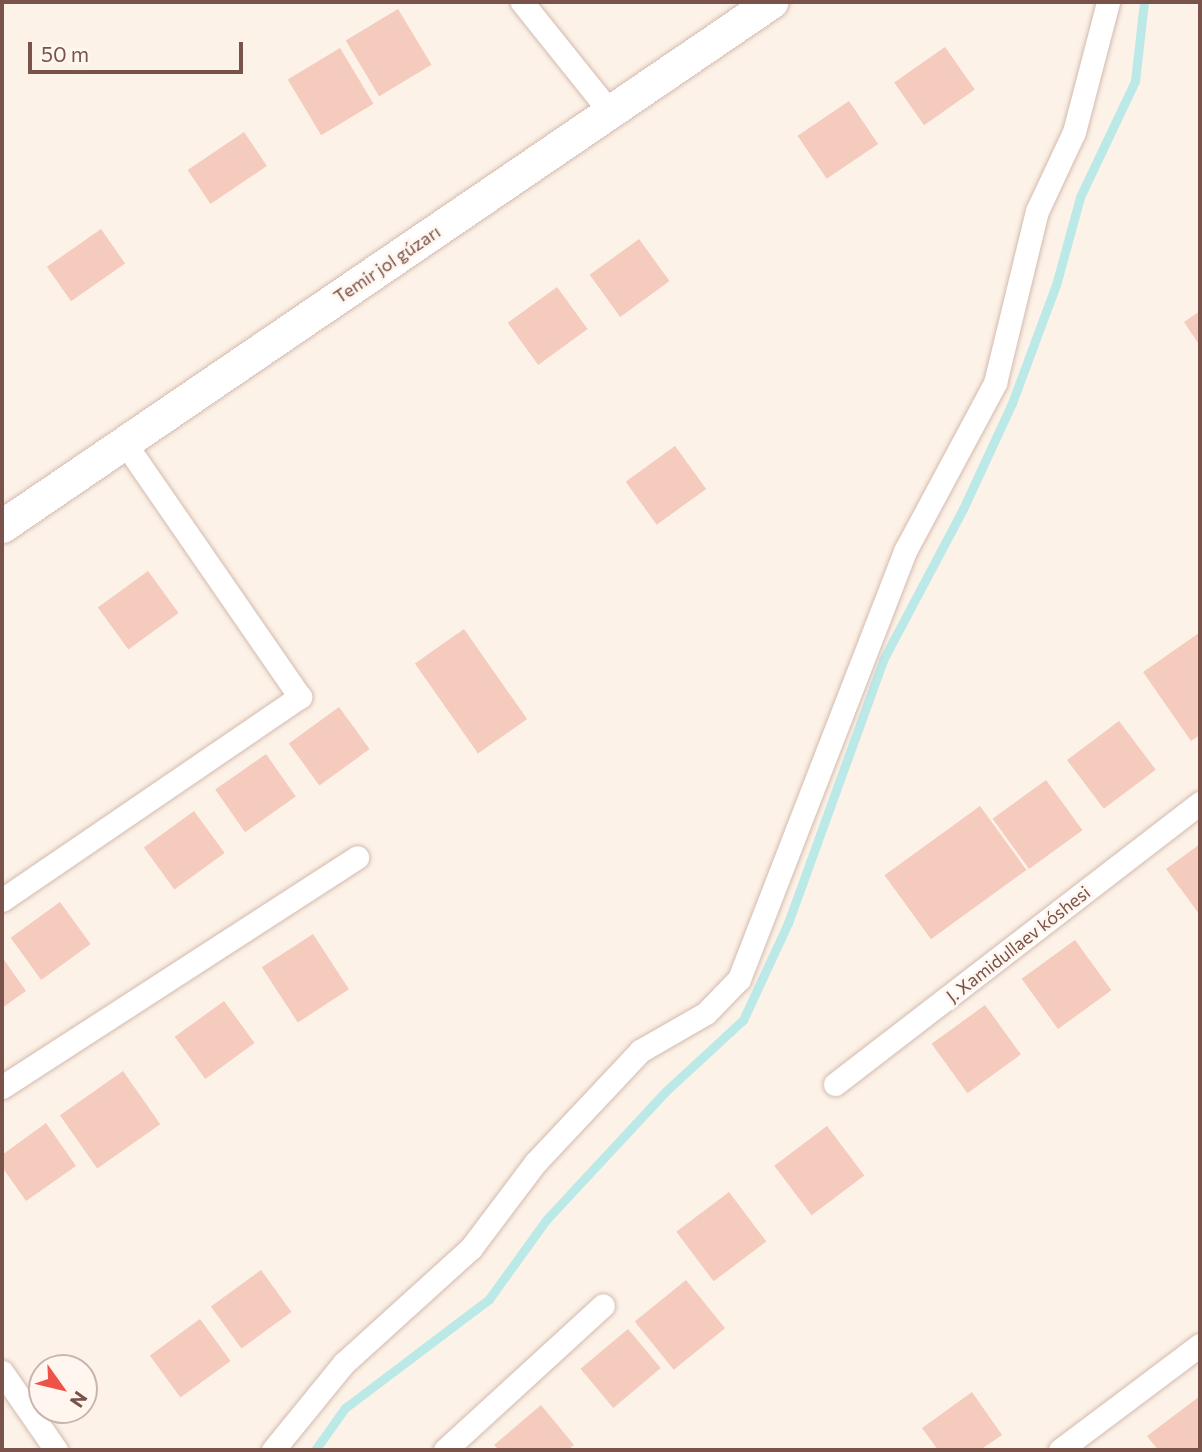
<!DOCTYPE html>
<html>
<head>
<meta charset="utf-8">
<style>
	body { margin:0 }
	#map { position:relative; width:1202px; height:1452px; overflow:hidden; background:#fdf2e7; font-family:Commissioner,sans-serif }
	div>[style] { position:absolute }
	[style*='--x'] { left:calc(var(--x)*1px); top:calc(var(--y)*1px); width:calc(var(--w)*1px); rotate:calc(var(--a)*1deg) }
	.stream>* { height:9px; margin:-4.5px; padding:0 4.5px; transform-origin:4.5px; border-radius:4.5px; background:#bae9e8 }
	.building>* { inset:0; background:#f4cbbd; transform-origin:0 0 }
	.roads { filter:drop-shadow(0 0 2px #d3baaf) drop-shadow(0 0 2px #d3baaf) }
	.street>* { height:23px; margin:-11.5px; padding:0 11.5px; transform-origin:11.5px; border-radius:11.5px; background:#fff }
	.secondary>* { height:33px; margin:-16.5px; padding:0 16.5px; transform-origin:16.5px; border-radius:16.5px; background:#fff }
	span { translate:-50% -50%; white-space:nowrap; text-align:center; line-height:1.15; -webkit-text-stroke:5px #fff6ef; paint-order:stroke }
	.street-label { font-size:18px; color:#79534a }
	.frame { position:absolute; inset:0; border:4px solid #79534a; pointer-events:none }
	.north { position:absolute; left:28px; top:1354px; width:70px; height:70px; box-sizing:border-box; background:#fff6ef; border:2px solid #c9b5ad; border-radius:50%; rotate:124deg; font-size:19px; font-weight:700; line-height:28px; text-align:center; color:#79534a }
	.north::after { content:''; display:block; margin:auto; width:24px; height:32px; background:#ed5347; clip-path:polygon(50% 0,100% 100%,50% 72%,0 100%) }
	.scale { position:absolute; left:28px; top:42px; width:215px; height:32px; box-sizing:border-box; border:4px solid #79534a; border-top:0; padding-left:9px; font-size:21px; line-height:24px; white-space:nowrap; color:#79534a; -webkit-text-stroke:5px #fff6ef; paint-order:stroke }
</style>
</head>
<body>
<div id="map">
	<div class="stream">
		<i style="--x:315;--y:1450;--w:52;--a:-54.5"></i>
		<i style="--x:345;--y:1408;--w:181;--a:-37.1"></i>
		<i style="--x:489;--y:1299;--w:97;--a:-54.2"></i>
		<i style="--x:546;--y:1220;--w:176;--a:-47.1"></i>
		<i style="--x:666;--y:1091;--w:105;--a:-42.7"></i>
		<i style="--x:743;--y:1020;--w:107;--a:-65.1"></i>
		<i style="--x:788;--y:923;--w:280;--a:-70.1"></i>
		<i style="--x:883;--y:660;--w:171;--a:-62.1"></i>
		<i style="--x:963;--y:509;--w:117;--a:-65.2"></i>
		<i style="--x:1012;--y:403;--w:126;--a:-69.6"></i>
		<i style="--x:1056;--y:285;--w:91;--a:-74.7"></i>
		<i style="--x:1080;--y:197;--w:128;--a:-64.6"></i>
		<i style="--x:1135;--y:81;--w:80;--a:-83.5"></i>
	</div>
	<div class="building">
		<i style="left:398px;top:9px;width:65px;height:61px;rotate:59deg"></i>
		<i style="left:945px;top:47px;width:52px;height:62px;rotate:55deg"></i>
		<i style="left:340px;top:48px;width:65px;height:61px;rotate:59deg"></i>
		<i style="left:849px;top:101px;width:52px;height:62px;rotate:56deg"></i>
		<i style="left:244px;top:132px;width:41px;height:68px;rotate:56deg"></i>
		<i style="left:101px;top:229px;width:42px;height:66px;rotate:55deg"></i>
		<i style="left:639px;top:239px;width:52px;height:61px;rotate:54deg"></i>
		<i style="left:557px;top:287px;width:52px;height:61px;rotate:54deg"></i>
		<i style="clip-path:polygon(1200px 311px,1200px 346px,1184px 322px)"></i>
		<i style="left:675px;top:446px;width:53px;height:61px;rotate:54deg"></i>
		<i style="left:148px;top:571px;width:52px;height:62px;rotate:54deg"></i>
		<i style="left:464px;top:629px;width:110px;height:60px;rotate:55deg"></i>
		<i style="clip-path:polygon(1199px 633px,1200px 735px,1191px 741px,1143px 672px)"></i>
		<i style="left:339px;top:707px;width:52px;height:62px;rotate:54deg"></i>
		<i style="left:1119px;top:721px;width:61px;height:65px;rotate:53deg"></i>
		<i style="left:266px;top:754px;width:52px;height:62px;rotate:55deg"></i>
		<i style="left:1046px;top:780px;width:62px;height:66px;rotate:54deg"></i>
		<i style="left:980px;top:806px;width:79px;height:118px;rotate:54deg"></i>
		<i style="left:194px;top:811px;width:52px;height:62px;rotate:54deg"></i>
		<i style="clip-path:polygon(1200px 844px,1200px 915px,1166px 869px)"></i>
		<i style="left:60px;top:902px;width:52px;height:61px;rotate:54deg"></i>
		<i style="left:313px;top:934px;width:66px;height:61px;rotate:57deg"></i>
		<i style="left:1075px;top:940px;width:62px;height:66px;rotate:54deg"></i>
		<i style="clip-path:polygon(2px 957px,26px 991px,2px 1008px)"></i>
		<i style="left:224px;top:1001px;width:52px;height:61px;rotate:54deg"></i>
		<i style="left:985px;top:1005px;width:61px;height:66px;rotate:54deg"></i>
		<i style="left:123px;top:1071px;width:65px;height:77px;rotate:55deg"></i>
		<i style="clip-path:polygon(46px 1123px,76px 1166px,26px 1201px,2px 1167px,2px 1155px)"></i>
		<i style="left:827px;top:1126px;width:62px;height:66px;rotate:53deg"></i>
		<i style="left:729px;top:1192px;width:62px;height:66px;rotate:53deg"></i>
		<i style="left:261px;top:1270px;width:52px;height:62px;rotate:54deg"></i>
		<i style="left:686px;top:1280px;width:62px;height:66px;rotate:51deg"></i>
		<i style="left:200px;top:1319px;width:52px;height:62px;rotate:54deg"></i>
		<i style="left:628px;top:1329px;width:51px;height:62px;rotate:50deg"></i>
		<i style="clip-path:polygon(972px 1392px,1002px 1435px,980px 1450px,938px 1450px,922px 1428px)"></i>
		<i style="clip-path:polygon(1200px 1396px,1200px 1450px,1158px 1450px,1147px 1436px)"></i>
		<i style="clip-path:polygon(541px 1405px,574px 1445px,568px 1450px,499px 1450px,494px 1445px)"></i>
	</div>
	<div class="roads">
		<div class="street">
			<i style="--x:522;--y:2;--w:141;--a:51.3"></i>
			<i style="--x:2;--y:900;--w:361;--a:-34.3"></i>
			<i style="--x:300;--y:697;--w:308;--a:-124.6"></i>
			<i style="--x:835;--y:1084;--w:461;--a:-37.6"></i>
			<i style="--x:2;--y:1087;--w:423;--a:-32.9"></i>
			<i style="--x:2;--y:1372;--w:95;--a:55.3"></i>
			<i style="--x:273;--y:1450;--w:112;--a:-50.8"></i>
			<i style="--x:344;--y:1363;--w:171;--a:-42.2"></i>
			<i style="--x:471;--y:1248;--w:106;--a:-53"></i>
			<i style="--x:535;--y:1163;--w:154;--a:-46.8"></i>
			<i style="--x:640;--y:1051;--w:76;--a:-29.9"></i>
			<i style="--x:706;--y:1013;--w:47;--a:-45.9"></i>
			<i style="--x:739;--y:979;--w:459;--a:-68.8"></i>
			<i style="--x:905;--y:551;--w:191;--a:-61.8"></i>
			<i style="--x:995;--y:383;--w:177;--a:-76.3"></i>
			<i style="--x:1037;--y:211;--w:87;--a:-64.9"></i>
			<i style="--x:1074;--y:132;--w:134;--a:-75.3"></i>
			<i style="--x:445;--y:1450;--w:214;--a:-42.5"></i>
			<i style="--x:1060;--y:1450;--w:175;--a:-36.9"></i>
		</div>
		<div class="secondary">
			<i style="--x:2;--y:526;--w:931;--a:-34.27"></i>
		</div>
	</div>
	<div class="street-label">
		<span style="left:387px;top:264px;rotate:-34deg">Temir jol gúzarı</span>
		<span style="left:1018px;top:944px;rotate:-38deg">J. Xamidullaev kóshesi</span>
	</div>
	<div class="frame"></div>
	<div class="north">N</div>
	<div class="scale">50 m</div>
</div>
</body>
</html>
